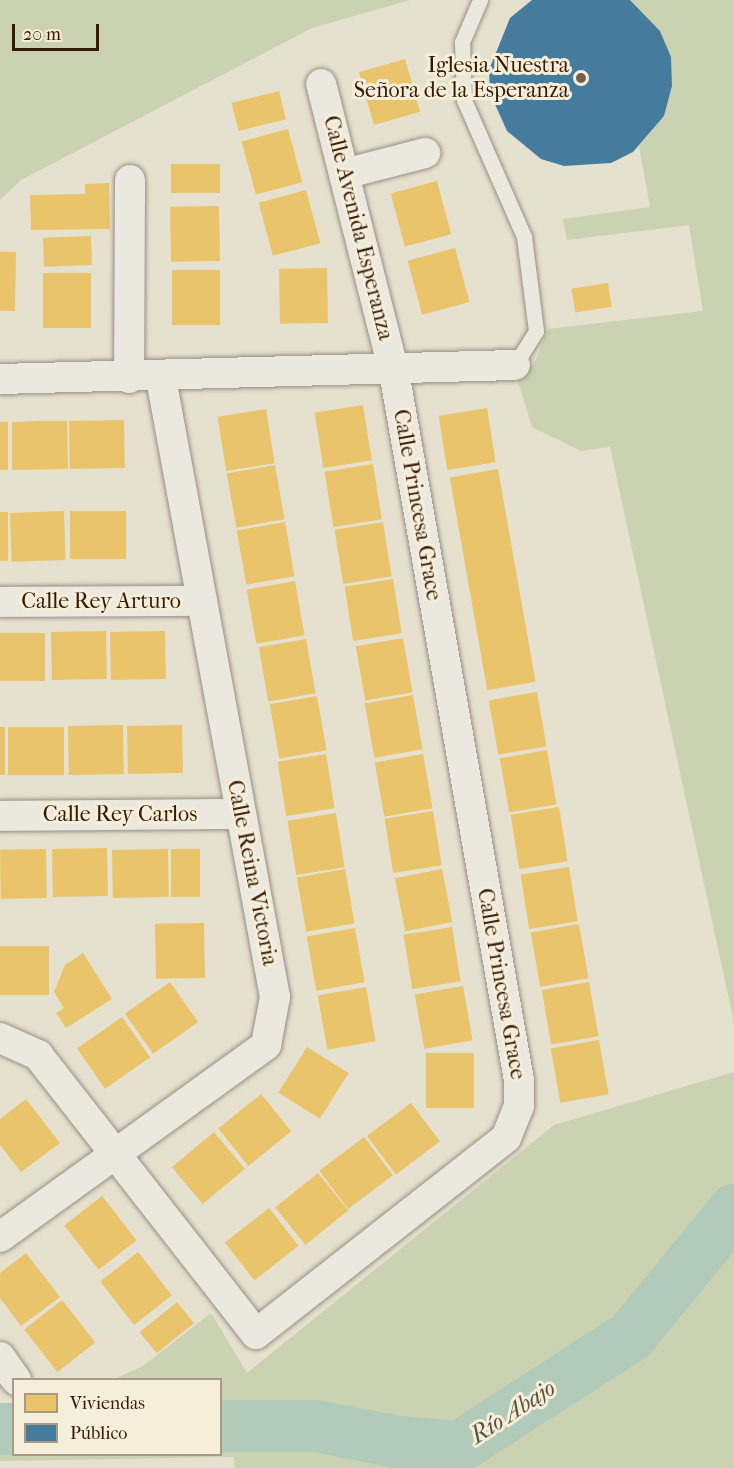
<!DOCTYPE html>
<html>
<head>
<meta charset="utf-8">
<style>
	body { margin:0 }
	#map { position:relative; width:734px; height:1468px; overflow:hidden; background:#e6e0cf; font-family:"IM FELL French Canon",serif }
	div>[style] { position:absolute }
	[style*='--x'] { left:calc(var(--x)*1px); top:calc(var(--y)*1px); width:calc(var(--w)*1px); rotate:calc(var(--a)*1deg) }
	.green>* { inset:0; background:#cad2b1 }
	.homes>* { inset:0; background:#e9c46a; transform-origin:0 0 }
	.public>* { inset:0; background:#457b9d }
	.river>* { height:52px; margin:-26px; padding:0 26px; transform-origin:26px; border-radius:26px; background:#b2cab9 }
	.roads { filter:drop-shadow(0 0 2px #978f84) drop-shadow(0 0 2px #978f84) }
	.lane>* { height:15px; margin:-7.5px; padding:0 7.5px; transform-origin:7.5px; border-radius:7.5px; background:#ebe8df }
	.street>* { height:30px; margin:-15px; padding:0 15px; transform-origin:15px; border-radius:15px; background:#ebe8df }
	.dots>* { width:16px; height:16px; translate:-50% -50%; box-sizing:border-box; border:3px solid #f5eed9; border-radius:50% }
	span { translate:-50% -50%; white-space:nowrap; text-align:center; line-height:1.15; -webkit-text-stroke:6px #f5eed9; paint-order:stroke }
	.poi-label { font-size:22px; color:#371908 }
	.right { translate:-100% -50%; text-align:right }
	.street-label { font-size:22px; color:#371908 }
	.water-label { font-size:24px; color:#5a5342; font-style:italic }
	.legend { position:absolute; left:12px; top:1378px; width:210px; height:78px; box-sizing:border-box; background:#f5eed9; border:2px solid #a99985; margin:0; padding:8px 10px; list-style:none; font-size:18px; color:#371908 }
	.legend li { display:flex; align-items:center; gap:12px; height:30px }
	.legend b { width:30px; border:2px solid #a99985 }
	.scale { position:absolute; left:12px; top:24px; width:87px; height:27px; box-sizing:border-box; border:3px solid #371908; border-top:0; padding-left:8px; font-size:18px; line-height:21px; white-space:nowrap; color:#371908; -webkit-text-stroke:4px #f5eed9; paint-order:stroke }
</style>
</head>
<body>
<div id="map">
	<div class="green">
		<i style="clip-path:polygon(0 0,410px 0,312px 28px,21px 180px,0 200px)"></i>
		<i style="clip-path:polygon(630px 0,734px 0,734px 1023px,610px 447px,581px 451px,532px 427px,517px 378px,534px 364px,548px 329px,703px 311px,689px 225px,567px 240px,563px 219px,650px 207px,639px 146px,664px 116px,672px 87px,671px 57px,660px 31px)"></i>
		<i style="clip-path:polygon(734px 1072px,734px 1468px,235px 1468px,234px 1457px,0 1461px,0 1409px,13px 1409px,14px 1454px,220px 1454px,220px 1380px,115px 1379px,143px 1366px,211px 1313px,247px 1373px,554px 1125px)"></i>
	</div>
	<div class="homes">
		<i style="left:405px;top:59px;width:55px;height:48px;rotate:74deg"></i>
		<i style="left:279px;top:91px;width:29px;height:49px;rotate:76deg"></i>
		<i style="left:288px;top:129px;width:55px;height:48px;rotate:75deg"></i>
		<i style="left:220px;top:164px;width:29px;height:49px;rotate:90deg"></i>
		<i style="left:437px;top:181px;width:55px;height:48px;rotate:75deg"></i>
		<i style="clip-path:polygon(109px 183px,110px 229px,31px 230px,30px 195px,85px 194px,85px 184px)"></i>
		<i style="left:306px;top:190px;width:55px;height:49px;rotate:75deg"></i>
		<i style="left:219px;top:206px;width:55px;height:49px;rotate:89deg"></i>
		<i style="left:91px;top:236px;width:29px;height:48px;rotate:88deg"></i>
		<i style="left:455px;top:248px;width:56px;height:49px;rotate:75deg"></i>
		<i style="left:16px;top:252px;width:59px;height:16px;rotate:91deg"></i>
		<i style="left:327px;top:268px;width:55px;height:48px;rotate:89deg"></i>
		<i style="left:172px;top:270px;width:48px;height:55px"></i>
		<i style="left:43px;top:273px;width:48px;height:55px"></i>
		<i style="left:608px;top:283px;width:24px;height:37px;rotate:81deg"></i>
		<i style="left:363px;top:405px;width:56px;height:49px;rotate:81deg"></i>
		<i style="left:487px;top:408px;width:55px;height:49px;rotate:81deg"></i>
		<i style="left:266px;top:409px;width:55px;height:49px;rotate:81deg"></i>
		<i style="left:124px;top:420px;width:48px;height:55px;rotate:89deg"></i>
		<i style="clip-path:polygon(40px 421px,67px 421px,68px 469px,12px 470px,12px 422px)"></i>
		<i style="left:0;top:422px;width:8px;height:48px"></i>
		<i style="left:373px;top:464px;width:56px;height:49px;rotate:81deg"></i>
		<i style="left:275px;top:465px;width:55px;height:49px;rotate:80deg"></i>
		<i style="left:498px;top:469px;width:216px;height:49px;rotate:80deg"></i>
		<i style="left:64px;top:511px;width:49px;height:54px;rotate:88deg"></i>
		<i style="left:70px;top:511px;width:56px;height:48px"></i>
		<i style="left:0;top:512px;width:8px;height:49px"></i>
		<i style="left:285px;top:522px;width:55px;height:49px;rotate:80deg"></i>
		<i style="left:383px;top:522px;width:55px;height:49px;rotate:81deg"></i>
		<i style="left:393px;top:579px;width:55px;height:49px;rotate:81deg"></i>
		<i style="left:295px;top:581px;width:55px;height:49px;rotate:80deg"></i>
		<i style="left:106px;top:631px;width:48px;height:55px;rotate:89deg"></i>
		<i style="left:165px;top:631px;width:48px;height:55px;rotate:89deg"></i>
		<i style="left:0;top:633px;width:45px;height:48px"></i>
		<i style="left:403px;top:638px;width:55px;height:48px;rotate:80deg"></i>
		<i style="left:306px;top:639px;width:55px;height:48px;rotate:80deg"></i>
		<i style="left:537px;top:692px;width:55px;height:49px;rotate:80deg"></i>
		<i style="left:413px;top:695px;width:55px;height:49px;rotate:80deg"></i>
		<i style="left:317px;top:696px;width:55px;height:48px;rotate:80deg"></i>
		<i style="left:123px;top:725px;width:49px;height:55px;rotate:89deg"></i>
		<i style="left:182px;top:725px;width:48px;height:55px;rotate:89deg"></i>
		<i style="left:0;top:727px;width:5px;height:48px"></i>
		<i style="left:64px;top:727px;width:48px;height:56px;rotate:90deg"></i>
		<i style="left:547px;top:750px;width:55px;height:48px;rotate:80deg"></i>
		<i style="left:326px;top:754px;width:55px;height:49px;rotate:81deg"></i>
		<i style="left:423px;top:754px;width:55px;height:49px;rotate:80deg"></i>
		<i style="left:559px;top:807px;width:55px;height:49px;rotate:81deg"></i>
		<i style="left:433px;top:811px;width:55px;height:49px;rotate:81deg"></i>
		<i style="left:336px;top:813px;width:55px;height:49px;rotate:81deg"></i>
		<i style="left:107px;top:848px;width:48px;height:55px;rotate:89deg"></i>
		<i style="left:46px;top:849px;width:49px;height:46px;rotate:89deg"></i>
		<i style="left:168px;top:849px;width:48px;height:56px;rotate:89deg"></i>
		<i style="left:200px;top:849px;width:48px;height:29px;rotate:90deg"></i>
		<i style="left:569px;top:867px;width:55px;height:49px;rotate:81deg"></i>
		<i style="left:345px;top:869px;width:55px;height:49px;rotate:80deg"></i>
		<i style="left:442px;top:869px;width:54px;height:48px;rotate:79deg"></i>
		<i style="left:204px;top:923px;width:55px;height:49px;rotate:89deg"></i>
		<i style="left:579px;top:924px;width:55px;height:49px;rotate:80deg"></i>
		<i style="left:452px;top:927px;width:55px;height:49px;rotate:81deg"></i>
		<i style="left:355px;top:928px;width:55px;height:49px;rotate:80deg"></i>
		<i style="left:0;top:946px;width:49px;height:49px"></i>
		<i style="clip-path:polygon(83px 953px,112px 999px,66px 1028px,56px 1013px,64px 1008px,54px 992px,65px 965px)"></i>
		<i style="left:170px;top:982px;width:49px;height:55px;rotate:55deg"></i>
		<i style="left:589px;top:982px;width:55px;height:48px;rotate:80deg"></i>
		<i style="left:463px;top:986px;width:55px;height:49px;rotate:80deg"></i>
		<i style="left:366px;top:987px;width:55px;height:49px;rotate:80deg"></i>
		<i style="left:122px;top:1017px;width:49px;height:55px;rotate:55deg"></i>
		<i style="left:599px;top:1040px;width:55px;height:49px;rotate:80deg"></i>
		<i style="left:307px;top:1047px;width:49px;height:54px;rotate:32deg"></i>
		<i style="left:426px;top:1053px;width:48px;height:55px"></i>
		<i style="left:261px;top:1094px;width:48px;height:55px;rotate:51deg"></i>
		<i style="clip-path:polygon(26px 1099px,60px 1143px,21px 1172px,0 1145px,0 1119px)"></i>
		<i style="left:411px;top:1103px;width:48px;height:55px;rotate:53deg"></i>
		<i style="left:214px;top:1132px;width:48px;height:55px;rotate:50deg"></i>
		<i style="left:364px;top:1137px;width:48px;height:56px;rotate:53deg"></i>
		<i style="left:318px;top:1173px;width:48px;height:55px;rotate:51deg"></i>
		<i style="left:102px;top:1196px;width:56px;height:48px;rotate:52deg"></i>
		<i style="left:269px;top:1208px;width:48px;height:56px;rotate:52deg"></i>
		<i style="left:138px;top:1252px;width:55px;height:48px;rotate:52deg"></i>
		<i style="clip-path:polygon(26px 1253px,60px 1297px,21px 1326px,0 1298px,0 1273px)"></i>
		<i style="left:62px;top:1300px;width:54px;height:48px;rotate:52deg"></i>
		<i style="left:177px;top:1302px;width:27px;height:48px;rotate:51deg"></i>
	</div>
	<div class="public">
		<i style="clip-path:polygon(532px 0,630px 0,660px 31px,671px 57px,672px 86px,664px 116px,633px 152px,611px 163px,564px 166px,541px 159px,507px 131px,490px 93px,489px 70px,510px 18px)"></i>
	</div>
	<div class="river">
		<i style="--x:220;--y:1426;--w:96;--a:0"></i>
		<i style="--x:316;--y:1426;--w:83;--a:11.2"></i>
		<i style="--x:397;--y:1442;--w:62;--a:4.6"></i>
		<i style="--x:459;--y:1447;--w:205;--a:-32.8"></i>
		<i style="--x:631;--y:1336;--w:163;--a:-50.7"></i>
		<i style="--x:0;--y:1429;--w:14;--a:0"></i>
	</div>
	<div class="roads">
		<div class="lane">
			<i style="--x:480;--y:0;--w:46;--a:113.2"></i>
			<i style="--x:462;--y:42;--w:58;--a:88"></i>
			<i style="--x:464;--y:100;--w:150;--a:66.3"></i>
			<i style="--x:524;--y:237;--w:95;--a:82.7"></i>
			<i style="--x:536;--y:331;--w:40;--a:122"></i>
		</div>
		<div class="street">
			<i style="--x:344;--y:174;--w:84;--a:-14.5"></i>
			<i style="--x:129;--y:378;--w:198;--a:-89.7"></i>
			<i style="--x:0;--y:379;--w:515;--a:-1.56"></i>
			<i style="--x:0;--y:602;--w:202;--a:-0.3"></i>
			<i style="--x:0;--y:816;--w:240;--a:-0.5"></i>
			<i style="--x:0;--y:1038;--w:42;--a:24.1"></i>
			<i style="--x:38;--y:1055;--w:354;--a:52"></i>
			<i style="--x:256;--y:1334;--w:318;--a:-38.1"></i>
			<i style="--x:506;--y:1138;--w:35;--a:-68"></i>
			<i style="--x:519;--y:1106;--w:26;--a:-90"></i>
			<i style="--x:519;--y:1080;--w:719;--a:-100.01"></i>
			<i style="--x:394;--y:372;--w:297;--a:-104.2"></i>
			<i style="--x:0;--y:1237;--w:328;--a:-35.8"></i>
			<i style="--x:266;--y:1045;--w:49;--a:-79.4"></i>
			<i style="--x:275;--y:997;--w:629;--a:-100.44"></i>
			<i style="--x:0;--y:1357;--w:28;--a:55"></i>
		</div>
	</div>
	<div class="dots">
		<i style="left:581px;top:78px;background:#745f4e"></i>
	</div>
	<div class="poi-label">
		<span class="right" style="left:569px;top:78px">Iglesia Nuestra<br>Señora de la Esperanza</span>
	</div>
	<div class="street-label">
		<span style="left:358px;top:228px;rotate:76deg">Calle Avenida Esperanza</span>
		<span style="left:417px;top:505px;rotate:80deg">Calle Princesa Grace</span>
		<span style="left:101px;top:602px">Calle Rey Arturo</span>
		<span style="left:120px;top:815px">Calle Rey Carlos</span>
		<span style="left:252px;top:873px;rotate:79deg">Calle Reina Victoria</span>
		<span style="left:501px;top:984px;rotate:80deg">Calle Princesa Grace</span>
	</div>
	<div class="water-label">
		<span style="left:513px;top:1412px;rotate:-33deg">Río Abajo</span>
	</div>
	<ul class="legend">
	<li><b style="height:16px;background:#e9c46a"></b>Viviendas</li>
	<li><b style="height:16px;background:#457b9d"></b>Público</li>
	</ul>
	<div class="scale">20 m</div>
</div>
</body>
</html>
